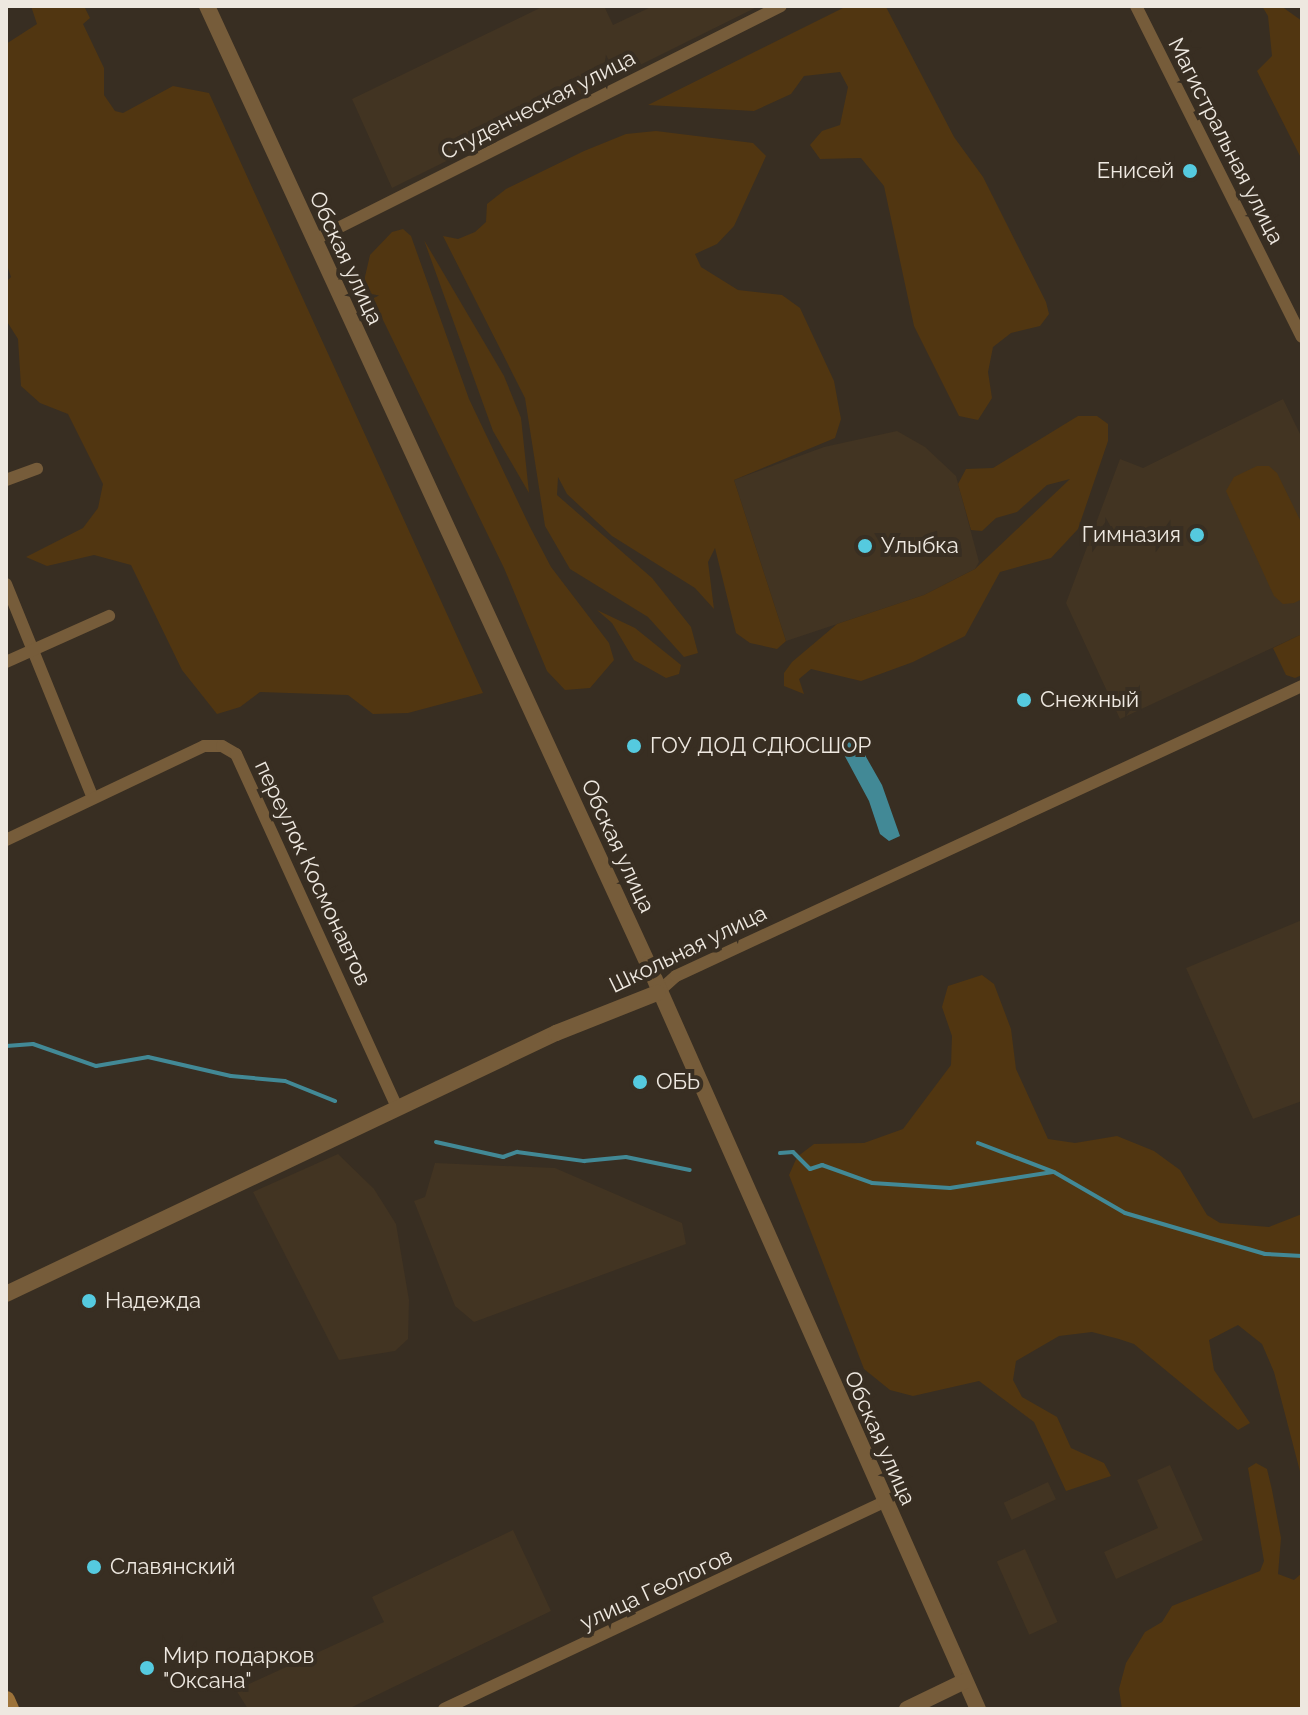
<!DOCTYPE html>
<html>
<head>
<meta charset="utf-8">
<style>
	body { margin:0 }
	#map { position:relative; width:1308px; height:1715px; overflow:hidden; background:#382e22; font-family:Raleway,sans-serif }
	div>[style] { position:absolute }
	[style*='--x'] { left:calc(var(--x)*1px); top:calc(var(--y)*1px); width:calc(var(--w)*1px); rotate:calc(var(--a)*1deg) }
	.built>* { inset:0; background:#423422; transform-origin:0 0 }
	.green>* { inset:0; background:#513611 }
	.water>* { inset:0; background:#428996 }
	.stream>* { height:4px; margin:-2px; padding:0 2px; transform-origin:2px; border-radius:2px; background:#428996 }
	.minor>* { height:12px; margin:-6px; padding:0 6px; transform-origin:6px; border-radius:6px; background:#765c3a }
	.tertiary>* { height:16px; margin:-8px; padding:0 8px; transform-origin:8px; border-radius:8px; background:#765c3a }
	.secondary>* { height:18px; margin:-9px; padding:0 9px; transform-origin:9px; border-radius:9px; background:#9d733a }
	.dots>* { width:22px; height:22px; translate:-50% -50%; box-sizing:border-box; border:4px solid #382e22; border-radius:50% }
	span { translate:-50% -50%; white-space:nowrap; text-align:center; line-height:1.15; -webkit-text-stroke:8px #382e22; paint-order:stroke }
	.street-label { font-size:22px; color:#eee8e0 }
	.poi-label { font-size:22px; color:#eee8e0 }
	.right { translate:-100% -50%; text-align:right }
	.left { translate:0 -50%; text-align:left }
	.frame { position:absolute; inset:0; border:8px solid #eee8e0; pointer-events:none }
</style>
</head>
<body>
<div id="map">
	<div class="built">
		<i style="clip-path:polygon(544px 6px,604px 6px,613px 25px,653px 6px,759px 6px,392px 188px,352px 99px)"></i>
		<i style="clip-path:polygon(1283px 399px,1302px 438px,1302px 634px,1120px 719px,1066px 603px,1120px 459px,1143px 468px)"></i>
		<i style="clip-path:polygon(897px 431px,925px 447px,956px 476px,979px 562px,975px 569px,924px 595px,786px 641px,734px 480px,824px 447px)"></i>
		<i style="clip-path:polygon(1302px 920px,1302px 1101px,1253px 1119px,1186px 968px)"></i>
		<i style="clip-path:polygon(338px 1154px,374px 1189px,396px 1224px,409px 1300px,408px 1339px,395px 1351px,339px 1360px,253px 1192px)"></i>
		<i style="clip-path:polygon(435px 1163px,555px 1168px,682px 1223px,686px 1244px,474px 1322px,455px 1306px,414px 1201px,425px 1197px)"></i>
		<i style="clip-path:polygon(1170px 1465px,1203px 1540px,1116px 1579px,1104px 1552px,1158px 1528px,1137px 1480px)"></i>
		<i style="left:1048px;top:1482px;width:19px;height:49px;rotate:65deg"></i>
		<i style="clip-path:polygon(513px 1530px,551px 1611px,348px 1709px,248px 1709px,236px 1690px,384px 1622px,372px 1597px)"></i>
		<i style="left:1025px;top:1549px;width:80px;height:31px;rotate:66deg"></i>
	</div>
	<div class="green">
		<i style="clip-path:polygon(31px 6px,84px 6px,90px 18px,83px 24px,104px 68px,104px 95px,115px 111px,123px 113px,173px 86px,209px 93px,483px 693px,408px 713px,373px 714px,348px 695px,260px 692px,240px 707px,217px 714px,182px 670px,131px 565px,94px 555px,47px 566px,26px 557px,83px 528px,98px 508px,103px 484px,68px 414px,40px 403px,21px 386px,18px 339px,6px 320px,6px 282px,11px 277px,6px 262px,6px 44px,37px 24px)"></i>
		<i style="clip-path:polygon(847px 6px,886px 7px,954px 137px,983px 177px,1046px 302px,1049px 314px,1040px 326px,1011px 333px,993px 347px,988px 372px,992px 398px,978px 420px,959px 416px,914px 326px,884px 186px,861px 158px,820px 159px,810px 145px,822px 131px,840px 125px,848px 87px,840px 72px,804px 76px,791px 94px,754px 111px,648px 105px)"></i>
		<i style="clip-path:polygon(1262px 6px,1281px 6px,1302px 21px,1300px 156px,1257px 71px,1272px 56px,1268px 16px)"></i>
		<i style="clip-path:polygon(656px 131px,753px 143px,766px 156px,734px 226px,717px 244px,695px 254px,701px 267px,738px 290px,782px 295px,800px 308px,834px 381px,841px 419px,835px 438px,734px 480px,786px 641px,777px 649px,750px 643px,736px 633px,715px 548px,708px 562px,714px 609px,695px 588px,612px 536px,567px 494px,558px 477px,557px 495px,652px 578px,691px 627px,698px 653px,684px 657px,648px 617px,570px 569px,545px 526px,525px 398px,443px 236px,458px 239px,475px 232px,486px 222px,487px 204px,506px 189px,584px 151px,626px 134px)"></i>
		<i style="clip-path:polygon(403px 229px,411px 236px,469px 399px,530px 527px,551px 567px,609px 643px,614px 660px,590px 688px,565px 690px,547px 671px,504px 568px,364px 281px,370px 255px,392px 232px)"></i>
		<i style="clip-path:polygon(424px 240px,504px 376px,521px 418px,529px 493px,493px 431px)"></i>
		<i style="clip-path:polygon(1078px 416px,1097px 416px,1108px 424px,1108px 441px,1078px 529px,1051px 558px,1000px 572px,965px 636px,913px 662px,861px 681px,811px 669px,799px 679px,804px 694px,784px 686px,784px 673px,792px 662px,837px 624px,924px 595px,975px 569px,1070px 479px,1047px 485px,1017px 512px,996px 518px,982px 531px,971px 530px,958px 484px,966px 469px,993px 468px)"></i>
		<i style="clip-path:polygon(1257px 466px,1269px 466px,1277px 473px,1302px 524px,1302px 599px,1294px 603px,1283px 604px,1274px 596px,1226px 491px,1234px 477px)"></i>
		<i style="clip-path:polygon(597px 610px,635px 628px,681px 665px,679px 674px,666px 678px,634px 660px,612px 623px)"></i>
		<i style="clip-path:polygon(1302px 634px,1302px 675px,1295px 678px,1286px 675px,1273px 648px)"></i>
		<i style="clip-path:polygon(982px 975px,994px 984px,1011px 1029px,1016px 1069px,1048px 1139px,1075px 1143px,1117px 1136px,1154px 1151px,1180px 1170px,1207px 1215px,1220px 1223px,1269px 1227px,1302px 1214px,1302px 1479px,1274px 1372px,1262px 1344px,1238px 1325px,1209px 1340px,1214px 1370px,1250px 1423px,1238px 1430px,1134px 1344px,1119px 1339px,1092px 1332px,1059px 1336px,1016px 1361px,1013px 1380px,1022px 1397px,1057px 1417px,1071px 1448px,1104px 1463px,1111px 1476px,1066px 1491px,1034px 1422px,979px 1381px,913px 1396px,890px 1390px,864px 1369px,789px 1175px,797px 1157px,814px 1144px,864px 1143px,903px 1129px,951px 1065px,952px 1036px,942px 1007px,948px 986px)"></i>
		<i style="clip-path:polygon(1256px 1463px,1267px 1469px,1272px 1490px,1281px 1538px,1278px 1574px,1294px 1580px,1302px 1573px,1302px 1709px,1122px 1709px,1119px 1689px,1126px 1663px,1145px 1632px,1162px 1622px,1172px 1606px,1260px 1571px,1264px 1561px,1248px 1468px)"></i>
	</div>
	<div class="water">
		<i style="clip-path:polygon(834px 736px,851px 737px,861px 748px,882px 785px,900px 836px,889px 841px,880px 834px,869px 801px)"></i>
	</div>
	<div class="stream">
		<i style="--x:6;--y:1046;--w:27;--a:-4"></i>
		<i style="--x:33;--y:1044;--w:67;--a:19.2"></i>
		<i style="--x:96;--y:1066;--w:53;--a:-9.8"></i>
		<i style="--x:148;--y:1057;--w:85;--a:12.9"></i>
		<i style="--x:231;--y:1076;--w:54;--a:5.3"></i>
		<i style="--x:285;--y:1081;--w:54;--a:21.8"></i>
		<i style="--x:436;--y:1142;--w:69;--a:12.6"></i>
		<i style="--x:503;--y:1157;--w:15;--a:-20"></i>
		<i style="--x:517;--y:1152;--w:68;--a:7.7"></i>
		<i style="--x:584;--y:1161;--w:42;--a:-5.4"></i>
		<i style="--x:626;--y:1157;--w:65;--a:11.5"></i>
		<i style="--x:978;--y:1143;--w:81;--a:20.9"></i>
		<i style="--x:1054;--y:1172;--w:82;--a:30"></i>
		<i style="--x:1125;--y:1213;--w:146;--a:16.3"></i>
		<i style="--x:1265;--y:1254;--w:37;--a:3"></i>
		<i style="--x:780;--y:1153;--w:13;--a:-4"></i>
		<i style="--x:793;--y:1152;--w:24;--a:45"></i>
		<i style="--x:810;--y:1169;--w:13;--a:-18"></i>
		<i style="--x:822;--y:1165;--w:53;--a:19.8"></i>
		<i style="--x:872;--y:1183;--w:78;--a:3.7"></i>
		<i style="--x:950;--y:1188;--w:104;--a:-8.8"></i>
	</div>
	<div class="minor">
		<i style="--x:1136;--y:6;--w:370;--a:63.4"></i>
		<i style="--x:314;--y:240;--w:522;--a:-26.61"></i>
		<i style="--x:6;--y:480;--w:33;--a:-20"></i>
		<i style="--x:6;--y:584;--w:231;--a:67.9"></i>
		<i style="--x:6;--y:662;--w:113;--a:-24.1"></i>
		<i style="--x:6;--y:840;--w:219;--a:-25.4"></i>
		<i style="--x:204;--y:746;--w:18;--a:0"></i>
		<i style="--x:222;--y:746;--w:16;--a:30"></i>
		<i style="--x:236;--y:754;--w:390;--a:65.5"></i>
		<i style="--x:657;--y:993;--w:25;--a:-42"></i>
		<i style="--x:676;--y:976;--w:690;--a:-24.86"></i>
		<i style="--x:444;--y:1709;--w:486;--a:-25.2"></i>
	</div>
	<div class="tertiary">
		<i style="--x:207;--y:6;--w:1055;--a:65.28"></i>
		<i style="--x:648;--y:964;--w:815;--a:66.11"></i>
		<i style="--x:6;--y:1294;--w:609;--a:-25.39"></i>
		<i style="--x:556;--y:1033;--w:109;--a:-21.6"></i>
		<i style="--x:907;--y:1709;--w:64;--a:-25.8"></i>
	</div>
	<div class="secondary">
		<i style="--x:6;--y:1700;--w:10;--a:66"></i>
	</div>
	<div class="dots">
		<i style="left:1190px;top:171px;background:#55cadf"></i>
		<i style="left:1197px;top:535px;background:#55cadf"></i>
		<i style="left:865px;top:546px;background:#55cadf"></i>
		<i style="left:1024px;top:700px;background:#55cadf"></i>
		<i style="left:634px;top:746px;background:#55cadf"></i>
		<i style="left:640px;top:1082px;background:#55cadf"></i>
		<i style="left:89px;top:1301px;background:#55cadf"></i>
		<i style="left:94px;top:1567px;background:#55cadf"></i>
		<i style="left:147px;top:1668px;background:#55cadf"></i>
	</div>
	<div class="street-label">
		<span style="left:538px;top:105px;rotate:-27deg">Студенческая улица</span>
		<span style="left:1226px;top:141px;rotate:63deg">Магистральная улица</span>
		<span style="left:346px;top:258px;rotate:65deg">Обская улица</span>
		<span style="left:618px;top:846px;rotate:65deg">Обская улица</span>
		<span style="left:313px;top:873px;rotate:65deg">переулок Космонавтов</span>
		<span style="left:688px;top:949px;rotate:-26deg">Школьная улица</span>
		<span style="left:880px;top:1438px;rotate:66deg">Обская улица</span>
		<span style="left:656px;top:1589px;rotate:-25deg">улица Геологов</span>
	</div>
	<div class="poi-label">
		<span class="right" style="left:1174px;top:171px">Енисей</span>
		<span class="right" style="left:1181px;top:535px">Гимназия</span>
		<span class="left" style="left:881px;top:546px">Улыбка</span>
		<span class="left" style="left:1040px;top:700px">Снежный</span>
		<span class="left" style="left:650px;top:746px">ГОУ ДОД СДЮСШОР</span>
		<span class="left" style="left:656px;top:1082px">ОБЬ</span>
		<span class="left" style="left:105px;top:1301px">Надежда</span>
		<span class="left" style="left:110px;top:1567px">Славянский</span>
		<span class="left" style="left:163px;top:1668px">Мир подарков<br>"Оксана"</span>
	</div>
	<div class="frame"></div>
</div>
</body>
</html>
